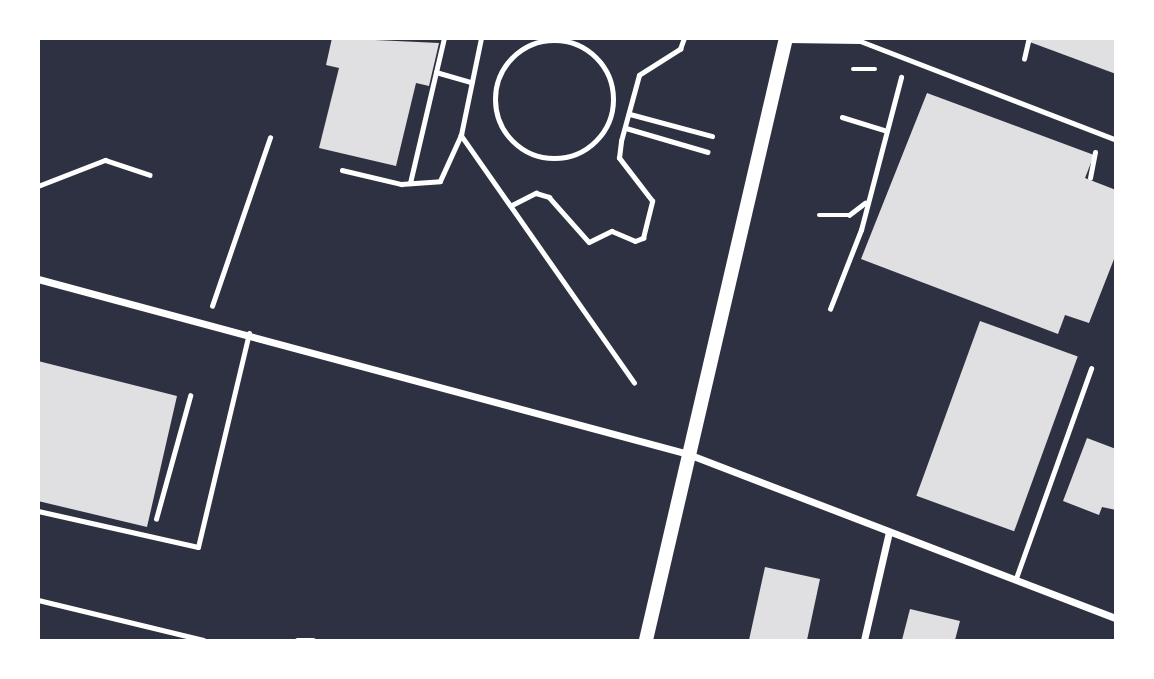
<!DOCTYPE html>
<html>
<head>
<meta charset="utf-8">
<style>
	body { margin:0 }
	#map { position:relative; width:1154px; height:679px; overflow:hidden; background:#2d3142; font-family:Rubik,sans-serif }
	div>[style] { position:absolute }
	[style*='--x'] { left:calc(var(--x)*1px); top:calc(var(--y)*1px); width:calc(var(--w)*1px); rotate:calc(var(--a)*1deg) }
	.building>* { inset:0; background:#e0e0e3; transform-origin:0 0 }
	.path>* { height:4.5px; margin:-2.25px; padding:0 2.25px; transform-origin:2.25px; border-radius:2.25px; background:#fff }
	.service>* { height:5px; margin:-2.5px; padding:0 2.5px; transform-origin:2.5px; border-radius:2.5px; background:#fff }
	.service>.ring { margin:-2.5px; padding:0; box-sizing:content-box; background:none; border:5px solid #fff; border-radius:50% }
	.minor>* { height:7px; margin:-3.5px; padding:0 3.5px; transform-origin:3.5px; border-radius:3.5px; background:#fff }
	.secondary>* { height:14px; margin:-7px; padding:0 7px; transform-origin:7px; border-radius:7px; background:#fff }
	span { translate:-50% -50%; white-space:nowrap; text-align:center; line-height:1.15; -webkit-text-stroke:6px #fff; paint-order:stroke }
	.frame { position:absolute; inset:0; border:40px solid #fff; pointer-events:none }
</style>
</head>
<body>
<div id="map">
	<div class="building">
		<i style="clip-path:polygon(332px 38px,439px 43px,429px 86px,416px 83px,396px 166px,319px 148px,339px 68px,326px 65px)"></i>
		<i style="clip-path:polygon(1027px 38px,1116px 38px,1116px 74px,1027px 41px)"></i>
		<i style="clip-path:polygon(927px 93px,1094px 155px,1085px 178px,1116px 190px,1116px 254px,1089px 323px,1065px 315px,1058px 334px,861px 259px)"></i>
		<i style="left:980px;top:321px;width:104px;height:186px;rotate:20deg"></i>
		<i style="clip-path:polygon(38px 361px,177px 396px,147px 527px,38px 501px)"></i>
		<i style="clip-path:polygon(1087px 438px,1116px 449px,1116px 510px,1102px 507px,1099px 515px,1063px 501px)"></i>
		<i style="clip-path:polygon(765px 567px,820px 579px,807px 640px,749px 640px)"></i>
		<i style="clip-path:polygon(910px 609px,960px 621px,955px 640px,902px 640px)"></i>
	</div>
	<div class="path">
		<i style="--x:1024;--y:59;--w:22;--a:-77"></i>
		<i style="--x:853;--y:69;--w:22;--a:0"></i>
		<i style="--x:436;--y:72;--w:37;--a:16"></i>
		<i style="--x:630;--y:114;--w:85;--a:15"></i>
		<i style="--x:842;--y:117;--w:44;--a:17.2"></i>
		<i style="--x:626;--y:128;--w:85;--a:16.3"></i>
		<i style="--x:461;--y:135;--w:302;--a:55"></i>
		<i style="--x:342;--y:170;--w:61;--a:13.3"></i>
		<i style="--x:401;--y:184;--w:39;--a:-4"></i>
		<i style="--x:440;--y:181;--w:51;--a:-65.5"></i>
		<i style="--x:461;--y:135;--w:99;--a:-78.3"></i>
		<i style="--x:1090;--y:178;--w:26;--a:-79"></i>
		<i style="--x:410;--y:183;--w:149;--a:-76.8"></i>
		<i style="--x:38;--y:186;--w:72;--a:-21.2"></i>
		<i style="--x:105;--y:160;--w:47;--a:18.4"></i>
		<i style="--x:512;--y:205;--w:27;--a:-27"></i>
		<i style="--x:536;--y:193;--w:14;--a:17"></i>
		<i style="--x:549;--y:197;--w:60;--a:48.4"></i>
		<i style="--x:589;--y:242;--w:25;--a:-26"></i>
		<i style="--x:612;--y:231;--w:25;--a:23"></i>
		<i style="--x:635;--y:241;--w:9;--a:-21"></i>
		<i style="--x:643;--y:238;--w:38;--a:-76"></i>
		<i style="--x:652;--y:201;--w:54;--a:-127.5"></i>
		<i style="--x:619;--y:158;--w:17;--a:-83"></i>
		<i style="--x:621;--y:141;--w:68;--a:-74.7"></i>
		<i style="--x:639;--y:75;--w:49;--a:-32.4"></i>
		<i style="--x:680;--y:49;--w:12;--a:-70"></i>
		<i style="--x:819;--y:215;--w:30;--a:0"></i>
		<i style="--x:849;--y:215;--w:20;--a:-37"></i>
		<i style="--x:212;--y:306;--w:178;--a:-71"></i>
		<i style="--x:830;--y:309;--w:85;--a:-68.6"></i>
		<i style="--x:861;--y:230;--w:158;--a:-75.3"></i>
		<i style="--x:156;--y:519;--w:128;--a:-74.5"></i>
	</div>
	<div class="service">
		<i class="ring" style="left:495px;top:40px;width:113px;height:113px"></i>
		<i style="--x:787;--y:40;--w:73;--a:0.8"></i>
		<i style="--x:860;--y:41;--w:274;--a:21.1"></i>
		<i style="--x:38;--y:511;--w:164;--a:12.7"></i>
		<i style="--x:198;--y:547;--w:220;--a:-76.6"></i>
		<i style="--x:1016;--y:578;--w:223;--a:-70.3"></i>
		<i style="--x:38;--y:600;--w:170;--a:13.6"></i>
		<i style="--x:297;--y:640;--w:16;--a:0"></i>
	</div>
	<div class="minor">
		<i style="--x:38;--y:279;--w:673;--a:15.07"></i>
		<i style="--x:688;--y:454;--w:458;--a:21"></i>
		<i style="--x:864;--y:640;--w:111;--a:-77"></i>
	</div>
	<div class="secondary">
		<i style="--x:646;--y:640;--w:618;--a:-76.91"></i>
	</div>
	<div class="frame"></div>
</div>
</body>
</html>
